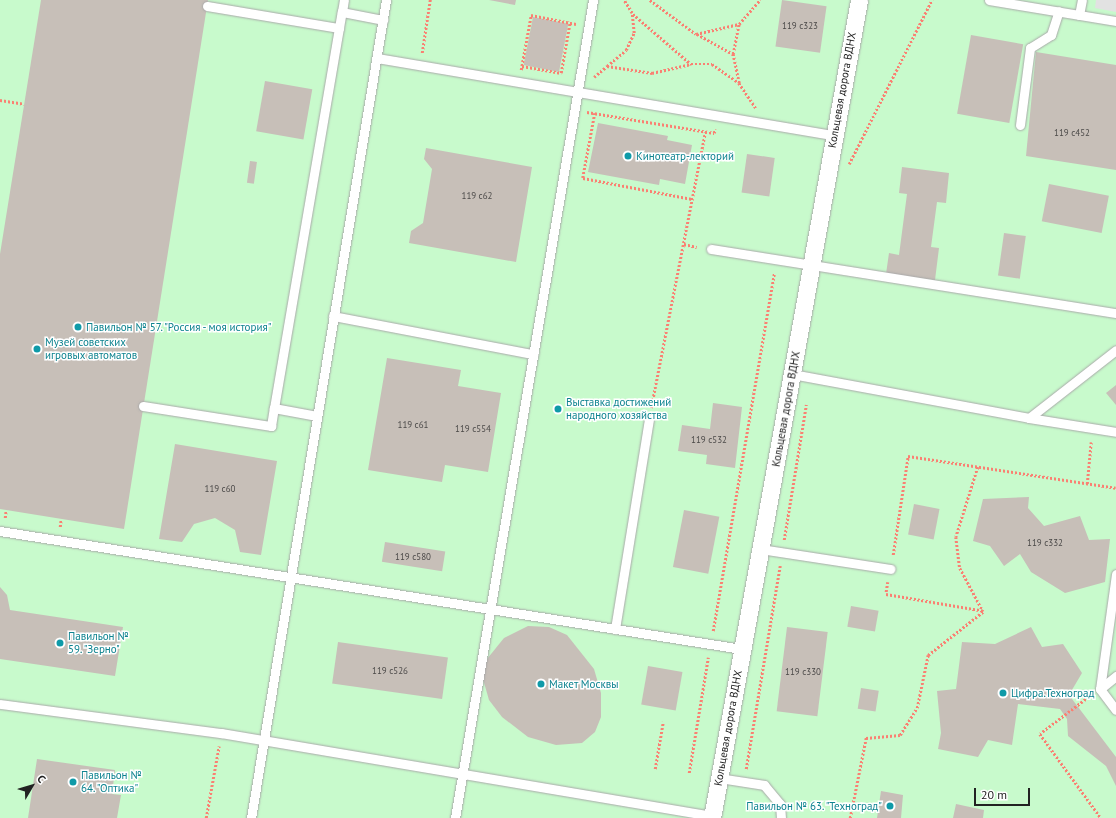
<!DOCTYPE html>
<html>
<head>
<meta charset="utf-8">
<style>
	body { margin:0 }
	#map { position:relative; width:1116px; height:818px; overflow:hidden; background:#f2efe9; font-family:"PT Sans",sans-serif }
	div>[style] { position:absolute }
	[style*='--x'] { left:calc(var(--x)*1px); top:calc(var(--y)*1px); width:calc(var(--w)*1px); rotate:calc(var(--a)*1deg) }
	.park>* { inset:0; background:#c8facc; transform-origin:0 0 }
	.parking>* { inset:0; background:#e2e2e2 }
	.building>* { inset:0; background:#c7bfb8; transform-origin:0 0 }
	.path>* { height:2.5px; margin-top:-1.25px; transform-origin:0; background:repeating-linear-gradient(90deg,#fa8072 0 2px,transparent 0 4px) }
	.roads { filter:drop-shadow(0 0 1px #a9a9a9) drop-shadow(0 0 1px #a9a9a9) }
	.service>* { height:9px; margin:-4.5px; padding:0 4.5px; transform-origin:4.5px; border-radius:4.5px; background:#fff }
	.minor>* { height:17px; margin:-8.5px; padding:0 8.5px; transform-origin:8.5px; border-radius:8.5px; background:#fff }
	.dots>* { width:11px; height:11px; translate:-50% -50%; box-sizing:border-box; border:2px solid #fff; border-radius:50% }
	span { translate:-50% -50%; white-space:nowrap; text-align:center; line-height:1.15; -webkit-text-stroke:3px #fff; paint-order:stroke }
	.number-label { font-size:9px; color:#4b4948 }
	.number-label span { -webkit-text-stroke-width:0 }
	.street-label { font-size:11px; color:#222 }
	.culture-label { font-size:11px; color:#0d838f }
	.left { translate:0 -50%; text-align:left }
	.right { translate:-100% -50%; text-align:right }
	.north { position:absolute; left:12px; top:766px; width:40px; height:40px; -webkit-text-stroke:3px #fff; paint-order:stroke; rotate:52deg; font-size:11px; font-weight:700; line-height:16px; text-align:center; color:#222 }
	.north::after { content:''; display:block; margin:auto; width:14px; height:18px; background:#222; clip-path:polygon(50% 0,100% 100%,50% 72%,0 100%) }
	.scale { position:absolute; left:974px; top:788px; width:56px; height:18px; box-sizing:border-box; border:2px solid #222; border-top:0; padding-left:5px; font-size:12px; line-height:14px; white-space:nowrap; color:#222; -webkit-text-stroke:3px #fff; paint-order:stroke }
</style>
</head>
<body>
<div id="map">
	<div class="park">
		<i style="left:0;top:0;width:1116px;height:818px"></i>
	</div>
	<div class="parking">
		<i style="clip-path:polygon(1096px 0,1116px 0,1116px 12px,1095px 8px)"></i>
	</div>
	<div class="building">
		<i style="clip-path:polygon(41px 0,208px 0,124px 529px,0 509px,0 254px)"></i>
		<i style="clip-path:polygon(489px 0,516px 0,515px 5px)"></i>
		<i style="left:782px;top:0;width:45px;height:47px;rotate:8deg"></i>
		<i style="left:533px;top:17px;width:36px;height:49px;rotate:11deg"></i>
		<i style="left:971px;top:35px;width:53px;height:80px;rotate:10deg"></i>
		<i style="clip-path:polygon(1036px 52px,1116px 65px,1116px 170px,1026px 156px)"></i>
		<i style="left:265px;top:81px;width:48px;height:51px;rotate:10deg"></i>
		<i style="clip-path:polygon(598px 123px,668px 136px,667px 140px,692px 145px,685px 184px,660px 179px,659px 185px,588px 172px)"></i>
		<i style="clip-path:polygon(426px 148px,532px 167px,516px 262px,409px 243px,411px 231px,423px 223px,432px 169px,424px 159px)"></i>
		<i style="left:747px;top:154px;width:28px;height:39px;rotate:8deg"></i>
		<i style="left:250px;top:161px;width:7px;height:22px;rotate:8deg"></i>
		<i style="clip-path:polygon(902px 167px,949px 173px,946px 203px,937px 202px,931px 247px,939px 248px,935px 280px,886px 274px,889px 253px,899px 255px,907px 194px,899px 193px)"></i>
		<i style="left:1049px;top:184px;width:61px;height:38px;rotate:11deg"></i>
		<i style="left:1004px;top:233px;width:22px;height:43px;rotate:8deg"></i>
		<i style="clip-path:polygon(387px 358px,461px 370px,458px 386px,501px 393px,488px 472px,445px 465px,442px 482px,368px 470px)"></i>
		<i style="clip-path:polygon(1116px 385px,1116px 405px,1106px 393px)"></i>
		<i style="clip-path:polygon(713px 403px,742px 407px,735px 468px,706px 464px,707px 455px,678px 451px,682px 425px,710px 429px)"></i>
		<i style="clip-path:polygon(175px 444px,277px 461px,261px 555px,240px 552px,235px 530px,215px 518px,194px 524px,182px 542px,159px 539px)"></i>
		<i style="clip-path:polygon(1029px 497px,1028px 508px,1044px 526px,1080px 516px,1089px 540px,1110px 539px,1105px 582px,1065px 593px,1031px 572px,1020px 554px,1004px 566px,990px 546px,973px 541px,983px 499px)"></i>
		<i style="left:914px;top:504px;width:26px;height:31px;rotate:11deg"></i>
		<i style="left:684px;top:510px;width:36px;height:58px;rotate:11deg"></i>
		<i style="left:385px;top:542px;width:61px;height:20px;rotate:9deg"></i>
		<i style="clip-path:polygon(0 587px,7px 595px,10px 610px,123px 627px,115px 676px,0 659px)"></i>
		<i style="left:851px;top:606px;width:28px;height:21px;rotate:10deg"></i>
		<i style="clip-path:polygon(528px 626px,549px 627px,567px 635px,594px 669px,601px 693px,601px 717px,595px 732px,582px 743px,556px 745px,528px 737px,502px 717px,489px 700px,483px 679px,487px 659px,504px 638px)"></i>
		<i style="left:787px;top:627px;width:41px;height:85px;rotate:7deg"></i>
		<i style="clip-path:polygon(1031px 627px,1042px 647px,1063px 644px,1082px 673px,1069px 695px,1116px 757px,1116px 786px,1106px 766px,1068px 736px,1067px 719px,1060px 709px,1018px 704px,1012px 745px,988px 740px,978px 757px,938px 749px,941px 733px,937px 691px,956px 689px,962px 642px,995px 644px)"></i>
		<i style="left:338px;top:642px;width:111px;height:42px;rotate:8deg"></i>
		<i style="left:648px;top:666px;width:35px;height:39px;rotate:10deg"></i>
		<i style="left:861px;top:688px;width:18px;height:21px;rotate:9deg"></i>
		<i style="clip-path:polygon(37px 759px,115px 770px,112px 794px,121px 795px,117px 818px,28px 818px)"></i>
		<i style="clip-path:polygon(881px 791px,903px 795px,901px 818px,877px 818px)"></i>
		<i style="clip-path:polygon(956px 804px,984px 810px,983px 818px,953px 818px)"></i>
	</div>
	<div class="path">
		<i style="--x:650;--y:0;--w:57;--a:36.5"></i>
		<i style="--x:696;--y:34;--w:44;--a:-13.1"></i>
		<i style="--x:633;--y:14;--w:77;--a:40.8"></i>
		<i style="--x:697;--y:34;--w:41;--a:29.1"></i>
		<i style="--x:422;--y:53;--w:54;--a:-81.4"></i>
		<i style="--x:522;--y:66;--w:40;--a:10"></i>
		<i style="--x:561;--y:73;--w:52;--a:-80"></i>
		<i style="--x:607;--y:66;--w:25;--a:-40"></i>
		<i style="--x:626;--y:50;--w:19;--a:-65"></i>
		<i style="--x:634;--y:33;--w:20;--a:-96"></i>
		<i style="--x:632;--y:13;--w:15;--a:-122"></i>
		<i style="--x:521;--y:70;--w:56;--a:-79.7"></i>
		<i style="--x:531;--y:15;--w:46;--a:11.3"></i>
		<i style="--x:594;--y:77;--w:17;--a:-40"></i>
		<i style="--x:607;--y:66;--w:46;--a:8.8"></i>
		<i style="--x:652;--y:73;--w:40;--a:-13"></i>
		<i style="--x:691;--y:64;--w:21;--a:0"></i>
		<i style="--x:712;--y:64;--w:33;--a:35"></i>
		<i style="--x:739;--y:83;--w:30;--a:56"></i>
		<i style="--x:739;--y:83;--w:30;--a:-102"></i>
		<i style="--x:733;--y:54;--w:31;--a:-79"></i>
		<i style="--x:739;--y:24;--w:32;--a:-49"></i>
		<i style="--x:0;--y:100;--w:24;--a:9"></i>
		<i style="--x:587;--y:112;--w:129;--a:9.4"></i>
		<i style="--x:714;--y:133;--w:4;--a:-76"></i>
		<i style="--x:595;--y:113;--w:66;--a:100.5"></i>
		<i style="--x:583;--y:178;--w:111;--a:10.9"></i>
		<i style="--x:849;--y:164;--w:184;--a:-63.2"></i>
		<i style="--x:684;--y:244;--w:13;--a:13"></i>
		<i style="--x:651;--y:408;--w:281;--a:-78.9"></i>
		<i style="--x:978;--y:467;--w:73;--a:107.4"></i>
		<i style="--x:956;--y:537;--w:31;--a:83"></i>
		<i style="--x:960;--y:568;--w:49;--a:61.9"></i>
		<i style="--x:1087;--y:484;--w:42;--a:-84.6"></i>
		<i style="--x:5;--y:518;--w:8;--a:-83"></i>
		<i style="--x:60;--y:527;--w:8;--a:-83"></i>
		<i style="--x:784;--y:540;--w:137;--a:-80.7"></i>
		<i style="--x:893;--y:555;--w:100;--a:-81.4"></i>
		<i style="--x:908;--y:456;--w:210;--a:8.7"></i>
		<i style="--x:888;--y:582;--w:12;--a:99"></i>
		<i style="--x:886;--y:594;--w:99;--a:9.8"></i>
		<i style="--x:713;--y:631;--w:363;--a:-80.3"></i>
		<i style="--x:1089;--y:697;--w:61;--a:142.9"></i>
		<i style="--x:1040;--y:734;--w:104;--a:54"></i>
		<i style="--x:655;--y:769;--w:48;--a:-80.3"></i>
		<i style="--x:746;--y:769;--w:206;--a:-80.5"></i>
		<i style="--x:689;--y:773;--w:117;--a:-80.6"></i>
		<i style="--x:206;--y:818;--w:73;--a:-79.8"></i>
		<i style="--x:850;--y:818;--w:82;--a:-78.7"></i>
		<i style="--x:866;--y:738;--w:34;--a:-5"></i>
		<i style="--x:900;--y:735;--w:32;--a:-58"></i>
		<i style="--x:917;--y:708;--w:54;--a:-78.3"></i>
		<i style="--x:928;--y:655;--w:71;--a:-38.2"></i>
	</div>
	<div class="roads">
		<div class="service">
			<i style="--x:989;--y:0;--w:129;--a:9.4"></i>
			<i style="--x:207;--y:6;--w:134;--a:9.5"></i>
			<i style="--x:342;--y:12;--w:12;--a:-81"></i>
			<i style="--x:1079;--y:15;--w:15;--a:-79"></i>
			<i style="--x:377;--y:58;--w:463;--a:9.6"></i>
			<i style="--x:1020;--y:125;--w:78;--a:-82.6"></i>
			<i style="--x:1030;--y:48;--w:25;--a:-32"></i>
			<i style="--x:1051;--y:35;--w:25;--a:-72"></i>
			<i style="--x:711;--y:249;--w:410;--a:9"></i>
			<i style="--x:333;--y:316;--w:204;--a:10.8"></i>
			<i style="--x:792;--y:374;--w:241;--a:10.5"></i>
			<i style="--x:1029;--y:418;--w:110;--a:-38"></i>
			<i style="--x:143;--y:406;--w:130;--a:8.9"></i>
			<i style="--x:271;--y:426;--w:18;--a:-81"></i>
			<i style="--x:317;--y:416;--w:44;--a:-169.5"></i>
			<i style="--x:274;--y:408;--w:402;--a:-80.3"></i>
			<i style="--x:342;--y:12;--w:42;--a:11"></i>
			<i style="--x:1029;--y:418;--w:88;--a:9.1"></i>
			<i style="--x:0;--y:531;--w:751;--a:9.04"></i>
			<i style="--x:760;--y:549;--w:132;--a:8.7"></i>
			<i style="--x:1116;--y:574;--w:116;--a:97.9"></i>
			<i style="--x:1100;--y:689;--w:26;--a:53"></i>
			<i style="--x:615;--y:629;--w:212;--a:-80.8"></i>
			<i style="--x:1100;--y:689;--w:21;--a:-39"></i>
			<i style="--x:0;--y:704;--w:223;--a:7.5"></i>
			<i style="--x:221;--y:733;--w:498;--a:9.6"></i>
			<i style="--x:719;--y:778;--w:46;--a:8.8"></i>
			<i style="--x:764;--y:785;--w:25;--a:50"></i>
			<i style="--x:780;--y:804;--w:14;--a:86"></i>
			<i style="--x:251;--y:818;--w:829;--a:-80.63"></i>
			<i style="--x:455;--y:818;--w:830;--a:-80.42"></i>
		</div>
		<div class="minor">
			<i style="--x:712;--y:818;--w:831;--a:-79.81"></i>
		</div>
	</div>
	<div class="dots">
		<i style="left:628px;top:156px;background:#0f9aa8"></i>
		<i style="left:78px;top:327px;background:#0f9aa8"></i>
		<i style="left:37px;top:349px;background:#0f9aa8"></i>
		<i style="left:558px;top:409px;background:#0f9aa8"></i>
		<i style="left:60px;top:643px;background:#0f9aa8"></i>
		<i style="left:541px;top:684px;background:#0f9aa8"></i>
		<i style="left:1003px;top:693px;background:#0f9aa8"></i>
		<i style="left:73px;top:782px;background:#0f9aa8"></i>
		<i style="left:890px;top:806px;background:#0f9aa8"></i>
	</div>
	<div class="number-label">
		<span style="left:800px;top:26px">119 с323</span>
		<span style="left:1072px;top:133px">119 с452</span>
		<span style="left:477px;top:196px">119 с62</span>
		<span style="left:413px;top:425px">119 с61</span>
		<span style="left:473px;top:429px">119 с554</span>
		<span style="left:709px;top:440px">119 с532</span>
		<span style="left:220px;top:489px">119 с60</span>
		<span style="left:1045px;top:543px">119 с332</span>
		<span style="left:413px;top:557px">119 с580</span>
		<span style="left:390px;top:671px">119 с526</span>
		<span style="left:803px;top:672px">119 с330</span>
	</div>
	<div class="street-label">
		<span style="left:842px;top:90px;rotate:-80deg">Кольцевая дорога ВДНХ</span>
		<span style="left:786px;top:409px;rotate:-80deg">Кольцевая дорога ВДНХ</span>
		<span style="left:728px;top:728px;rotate:-80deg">Кольцевая дорога ВДНХ</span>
	</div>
	<div class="culture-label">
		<span class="left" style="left:636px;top:156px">Кинотеатр-лекторий</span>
		<span class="left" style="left:86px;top:327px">Павильон № 57. "Россия - моя история"</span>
		<span class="left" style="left:45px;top:349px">Музей советских<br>игровых автоматов</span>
		<span class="left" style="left:566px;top:409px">Выставка достижений<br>народного хозяйства</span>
		<span class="left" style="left:68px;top:643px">Павильон №<br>59. "Зерно"</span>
		<span class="left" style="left:549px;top:684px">Макет Москвы</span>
		<span class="left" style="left:1011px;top:693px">Цифра.Техноград</span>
		<span class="left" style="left:81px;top:782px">Павильон №<br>64. "Оптика"</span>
		<span class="right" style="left:882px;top:806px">Павильон № 63. "Техноград"</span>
	</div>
	<div class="north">С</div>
	<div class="scale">20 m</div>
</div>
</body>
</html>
